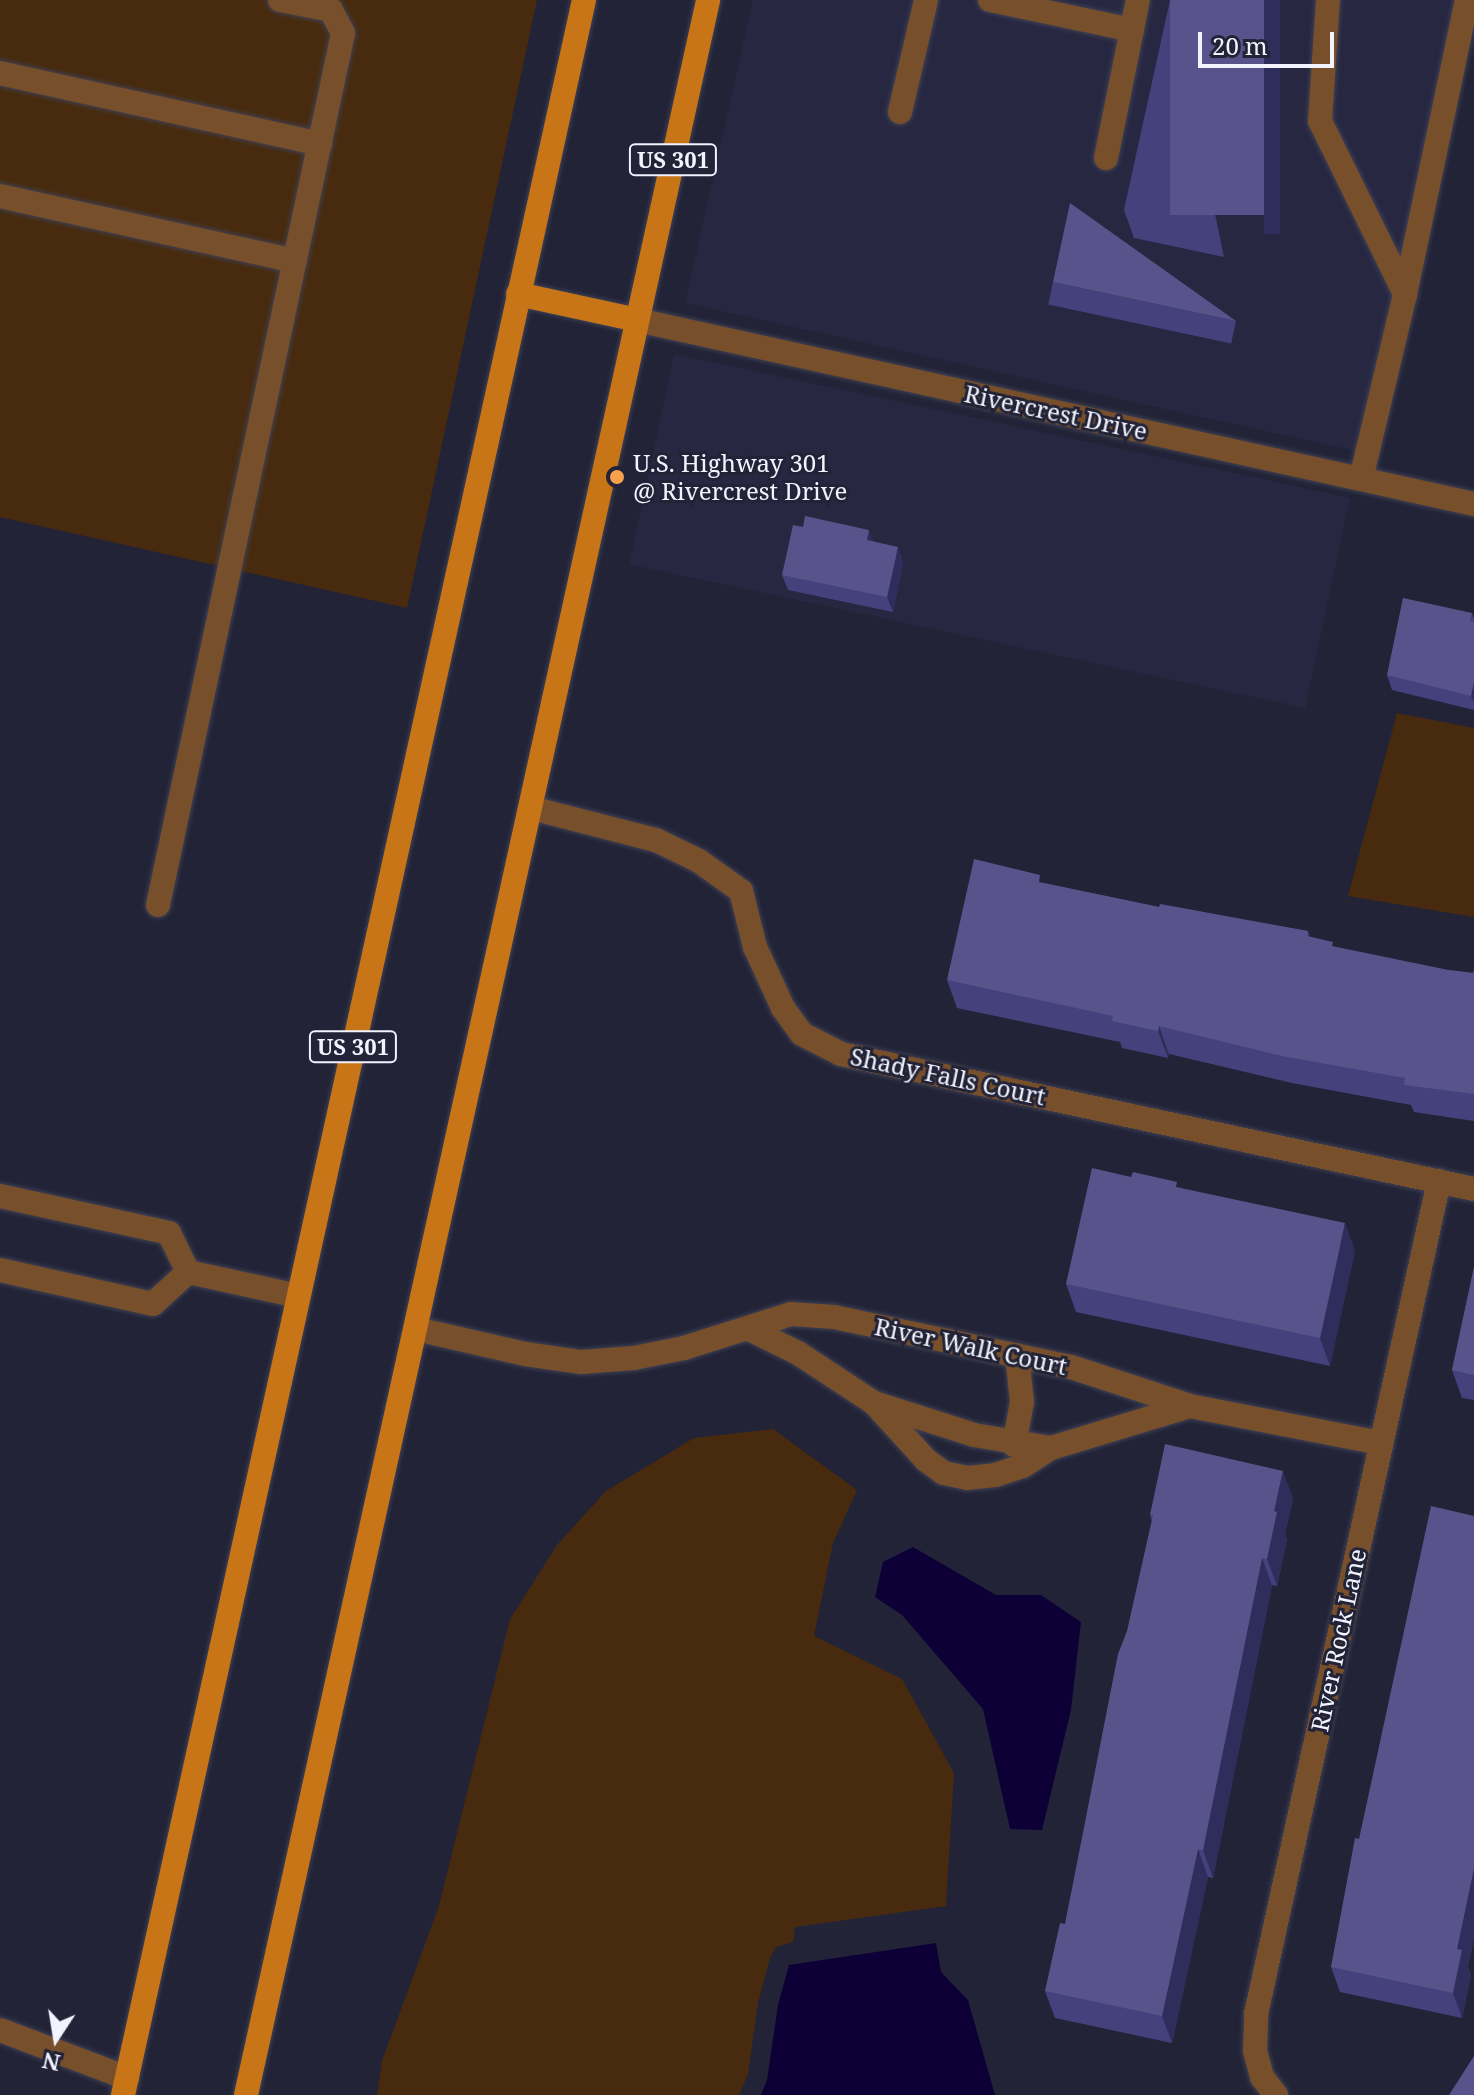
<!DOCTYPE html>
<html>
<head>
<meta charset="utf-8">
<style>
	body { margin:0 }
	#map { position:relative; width:1474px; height:2095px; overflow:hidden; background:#222337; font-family:"Noto Serif",serif }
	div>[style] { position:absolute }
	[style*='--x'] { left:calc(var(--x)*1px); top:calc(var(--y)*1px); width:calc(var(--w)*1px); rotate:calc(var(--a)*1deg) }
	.built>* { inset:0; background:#272742; transform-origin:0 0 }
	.green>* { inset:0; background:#482b0e }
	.water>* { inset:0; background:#0d0037 }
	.roads { filter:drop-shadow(0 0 2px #3f4053) drop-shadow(0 0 2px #3f4053) }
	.minor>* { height:24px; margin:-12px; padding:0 12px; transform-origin:12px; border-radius:12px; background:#774f2b }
	.major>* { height:24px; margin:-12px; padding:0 12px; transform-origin:12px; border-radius:12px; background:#c87518 }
	.wall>* { inset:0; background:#45417d; transform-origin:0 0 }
	.shaded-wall>* { inset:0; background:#2f2d5b; transform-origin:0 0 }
	.building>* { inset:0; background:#58548b; transform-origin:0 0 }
	.dots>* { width:22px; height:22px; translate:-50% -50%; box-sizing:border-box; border:4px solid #222337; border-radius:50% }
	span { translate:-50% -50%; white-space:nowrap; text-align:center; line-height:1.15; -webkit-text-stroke:6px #222337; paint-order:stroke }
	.shield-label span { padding:2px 6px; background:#222337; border:2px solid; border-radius:6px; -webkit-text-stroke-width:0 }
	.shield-label { font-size:22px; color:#f2f3ff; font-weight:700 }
	.street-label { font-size:24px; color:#f2f3ff }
	.poi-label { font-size:24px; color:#f2f3ff }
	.left { translate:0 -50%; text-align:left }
	.north { position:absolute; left:16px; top:1999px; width:80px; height:80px; -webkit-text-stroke:6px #222337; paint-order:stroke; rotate:192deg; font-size:22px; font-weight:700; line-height:32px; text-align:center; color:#f2f3ff }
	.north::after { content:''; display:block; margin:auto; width:28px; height:36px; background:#f2f3ff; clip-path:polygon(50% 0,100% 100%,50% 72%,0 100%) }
	.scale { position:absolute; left:1198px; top:32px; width:136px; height:36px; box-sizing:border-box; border:4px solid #f2f3ff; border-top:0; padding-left:10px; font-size:24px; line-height:28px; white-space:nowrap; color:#f2f3ff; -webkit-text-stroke:6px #222337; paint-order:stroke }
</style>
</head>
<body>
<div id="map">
	<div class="built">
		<i style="clip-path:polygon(753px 0,1466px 0,1361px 452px,685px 303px)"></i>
		<i style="left:674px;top:354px;width:691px;height:215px;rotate:12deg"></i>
	</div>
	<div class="green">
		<i style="clip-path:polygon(0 0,537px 0,407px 608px,0 517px)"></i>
		<i style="clip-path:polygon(1397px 713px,1474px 728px,1474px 917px,1348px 896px)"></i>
		<i style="clip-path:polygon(773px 1429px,857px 1490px,833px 1543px,814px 1636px,902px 1679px,954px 1773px,946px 1906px,795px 1927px,793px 1942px,776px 1947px,770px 1958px,758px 2003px,748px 2074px,739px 2095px,377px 2095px,382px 2061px,439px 1906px,510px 1619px,557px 1545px,606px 1491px,694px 1438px)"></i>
	</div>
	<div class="water">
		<i style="clip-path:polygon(913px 1547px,996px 1595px,1041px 1595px,1081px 1622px,1071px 1710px,1042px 1830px,1010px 1829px,983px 1709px,902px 1615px,875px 1597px,883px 1562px)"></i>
		<i style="clip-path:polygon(936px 1943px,941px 1972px,968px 2000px,995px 2095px,761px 2095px,767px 2080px,778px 2005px,789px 1965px)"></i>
	</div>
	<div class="roads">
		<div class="minor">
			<i style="--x:990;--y:0;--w:145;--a:11.9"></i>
			<i style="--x:1328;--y:0;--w:121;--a:93.8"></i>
			<i style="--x:1320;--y:121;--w:193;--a:63.8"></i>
			<i style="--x:0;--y:73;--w:328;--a:12.5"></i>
			<i style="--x:900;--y:112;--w:115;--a:-76.9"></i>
			<i style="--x:1106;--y:158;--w:161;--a:-78.6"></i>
			<i style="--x:0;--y:196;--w:302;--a:12.4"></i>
			<i style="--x:637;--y:320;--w:857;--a:12.4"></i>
			<i style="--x:1361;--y:479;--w:190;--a:-76.6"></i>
			<i style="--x:1405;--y:294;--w:300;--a:-78.1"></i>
			<i style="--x:531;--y:808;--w:129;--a:14.4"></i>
			<i style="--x:656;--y:840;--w:48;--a:26"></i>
			<i style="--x:699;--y:861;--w:52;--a:35.5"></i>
			<i style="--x:741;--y:891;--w:58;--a:76"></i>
			<i style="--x:755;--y:947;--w:67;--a:65.3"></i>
			<i style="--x:783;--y:1008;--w:32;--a:54"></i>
			<i style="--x:802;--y:1034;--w:44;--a:27.1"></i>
			<i style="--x:841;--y:1054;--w:647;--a:12.04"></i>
			<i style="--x:158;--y:905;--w:891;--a:-78.02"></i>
			<i style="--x:343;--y:33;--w:26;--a:-118"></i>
			<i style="--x:331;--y:10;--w:52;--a:-168.9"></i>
			<i style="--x:0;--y:1196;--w:173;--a:12.3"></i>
			<i style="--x:169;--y:1233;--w:43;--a:64"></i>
			<i style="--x:188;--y:1272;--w:47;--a:137.6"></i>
			<i style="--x:153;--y:1304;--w:157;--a:-167.5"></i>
			<i style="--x:188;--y:1272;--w:113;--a:12.3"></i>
			<i style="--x:416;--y:1329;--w:112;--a:12.9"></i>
			<i style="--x:525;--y:1354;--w:57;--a:8.1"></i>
			<i style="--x:581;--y:1362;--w:53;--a:-4.3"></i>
			<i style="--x:634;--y:1358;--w:51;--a:-11.3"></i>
			<i style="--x:684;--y:1348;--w:112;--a:-17.6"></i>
			<i style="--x:791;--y:1314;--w:43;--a:4"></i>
			<i style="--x:834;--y:1317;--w:242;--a:11.9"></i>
			<i style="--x:1071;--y:1367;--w:125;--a:18.1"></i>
			<i style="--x:1190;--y:1406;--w:195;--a:11"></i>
			<i style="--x:749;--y:1329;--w:55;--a:26.1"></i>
			<i style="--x:798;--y:1353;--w:91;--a:33.3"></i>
			<i style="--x:874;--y:1403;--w:77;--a:47.6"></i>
			<i style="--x:926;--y:1460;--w:22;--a:36"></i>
			<i style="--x:944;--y:1473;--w:24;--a:12"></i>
			<i style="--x:967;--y:1478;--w:28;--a:-6"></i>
			<i style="--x:995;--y:1475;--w:29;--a:-18"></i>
			<i style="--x:1023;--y:1466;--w:33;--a:-33"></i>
			<i style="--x:1051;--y:1448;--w:145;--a:-16.8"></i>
			<i style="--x:874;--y:1403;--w:105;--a:17.7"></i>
			<i style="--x:974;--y:1435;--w:78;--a:9.6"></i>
			<i style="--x:1014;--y:1445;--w:44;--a:-79.5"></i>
			<i style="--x:1022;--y:1402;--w:47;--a:-96.1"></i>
			<i style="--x:0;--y:2030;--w:136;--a:20.7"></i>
			<i style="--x:1276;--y:2095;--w:23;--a:-128"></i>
			<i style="--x:1262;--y:2077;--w:27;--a:-105"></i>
			<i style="--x:1255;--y:2051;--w:37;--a:-88"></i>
			<i style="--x:1256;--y:2014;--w:853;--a:-77.61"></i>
		</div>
		<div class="major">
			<i style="--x:518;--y:294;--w:122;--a:12.3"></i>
			<i style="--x:123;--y:2095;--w:2145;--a:-77.59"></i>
			<i style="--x:246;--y:2095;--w:2145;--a:-77.56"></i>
		</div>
	</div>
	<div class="wall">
		<i style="clip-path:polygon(1170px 0,1224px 257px,1134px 238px,1124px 210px)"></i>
		<i style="left:1053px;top:282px;width:187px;height:23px;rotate:12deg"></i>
		<i style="clip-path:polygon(874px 542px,903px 562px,893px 612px,788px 590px,782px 575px)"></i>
		<i style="clip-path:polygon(1472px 613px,1474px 619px,1474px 710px,1392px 690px,1387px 675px)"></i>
		<i style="clip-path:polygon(1043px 883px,1159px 907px,1308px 931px,1310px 937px,1334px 947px,1448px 970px,1473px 973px,1474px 970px,1474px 1121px,1414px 1112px,1411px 1105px,1292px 1083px,1169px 1054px,1168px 1058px,1122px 1048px,1120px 1042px,957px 1008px,947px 980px)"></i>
		<i style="clip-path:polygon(1178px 1187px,1355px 1250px,1330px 1366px,1076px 1312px,1066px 1284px)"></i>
		<i style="clip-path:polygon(1474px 1267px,1474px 1400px,1462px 1398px,1452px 1370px)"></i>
		<i style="clip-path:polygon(1293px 1498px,1285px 1534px,1287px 1539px,1277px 1586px,1272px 1585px,1213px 1878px,1208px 1877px,1172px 2043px,1055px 2018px,1045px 1991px,1065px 1924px,1152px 1522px,1150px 1515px)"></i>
		<i style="clip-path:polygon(1474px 1516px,1474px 1937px,1468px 1967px,1471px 1975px,1462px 2018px,1340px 1992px,1331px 1967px)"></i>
	</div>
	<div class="shaded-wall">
		<i style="left:1264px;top:0;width:16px;height:234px"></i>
		<i style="clip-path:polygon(869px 530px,875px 545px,867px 540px)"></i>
		<i style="clip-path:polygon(898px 547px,903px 562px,893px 612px,887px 597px)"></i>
		<i style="clip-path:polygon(1474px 682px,1474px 703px,1471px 696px)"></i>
		<i style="clip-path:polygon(1159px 1026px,1169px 1054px,1168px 1058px,1158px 1031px)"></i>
		<i style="clip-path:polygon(1345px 1223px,1355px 1250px,1330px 1366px,1320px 1338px)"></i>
		<i style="clip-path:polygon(1283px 1471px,1293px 1498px,1285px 1534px,1287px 1539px,1277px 1586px,1267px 1559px,1274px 1511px)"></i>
		<i style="clip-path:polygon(1262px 1558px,1272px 1585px,1213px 1878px,1203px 1850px)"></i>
		<i style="clip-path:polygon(1198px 1849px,1208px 1877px,1172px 2043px,1162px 2016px)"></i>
		<i style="clip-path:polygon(1474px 1868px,1474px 1937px,1468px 1967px,1471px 1975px,1462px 2018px,1453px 1993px,1457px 1949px)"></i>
	</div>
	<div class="building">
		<i style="left:1170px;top:0;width:94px;height:215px"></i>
		<i style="clip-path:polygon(1070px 203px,1236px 321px,1053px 282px)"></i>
		<i style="clip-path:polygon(805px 516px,869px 530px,867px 540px,898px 547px,887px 597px,782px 575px,793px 525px,803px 527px)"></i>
		<i style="clip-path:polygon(1403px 598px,1472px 613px,1470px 621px,1474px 622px,1474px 682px,1471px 696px,1387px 675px)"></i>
		<i style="clip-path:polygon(974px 859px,1040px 875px,1039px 882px,1159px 907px,1160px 904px,1308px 931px,1307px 936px,1333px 942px,1332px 946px,1448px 970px,1473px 973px,1474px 970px,1474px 1094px,1404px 1085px,1405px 1078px,1282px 1056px,1159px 1026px,1158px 1031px,1112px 1021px,1113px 1016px,947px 980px)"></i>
		<i style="clip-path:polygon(1092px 1168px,1131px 1177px,1133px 1172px,1177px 1182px,1176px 1187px,1345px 1223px,1320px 1338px,1066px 1284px)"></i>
		<i style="clip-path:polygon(1474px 1267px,1474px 1375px,1452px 1370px)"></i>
		<i style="clip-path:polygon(1165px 1444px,1283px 1471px,1274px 1511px,1277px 1512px,1267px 1559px,1262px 1558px,1203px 1850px,1198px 1849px,1162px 2016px,1045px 1991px,1060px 1923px,1065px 1924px,1118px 1654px,1127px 1631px,1153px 1515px,1150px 1515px)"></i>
		<i style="clip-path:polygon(1431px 1506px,1474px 1516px,1474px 1868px,1457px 1949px,1462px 1950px,1453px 1993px,1331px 1967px,1355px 1838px,1359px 1839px)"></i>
		<i style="clip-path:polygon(1474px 2056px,1474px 2095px,1449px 2095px)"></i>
	</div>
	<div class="dots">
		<i style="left:617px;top:477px;background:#f8a04b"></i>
	</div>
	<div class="shield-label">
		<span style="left:673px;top:160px">US 301</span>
		<span style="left:353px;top:1047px">US 301</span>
	</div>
	<div class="street-label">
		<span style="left:1056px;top:412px;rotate:12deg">Rivercrest Drive</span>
		<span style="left:948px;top:1076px;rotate:12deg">Shady Falls Court</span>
		<span style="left:971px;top:1346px;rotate:12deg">River Walk Court</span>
		<span style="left:1338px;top:1640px;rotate:-78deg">River Rock Lane</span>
	</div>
	<div class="poi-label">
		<span class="left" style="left:633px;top:477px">U.S. Highway 301<br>@ Rivercrest Drive</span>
	</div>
	<div class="north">N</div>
	<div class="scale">20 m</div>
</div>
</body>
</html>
